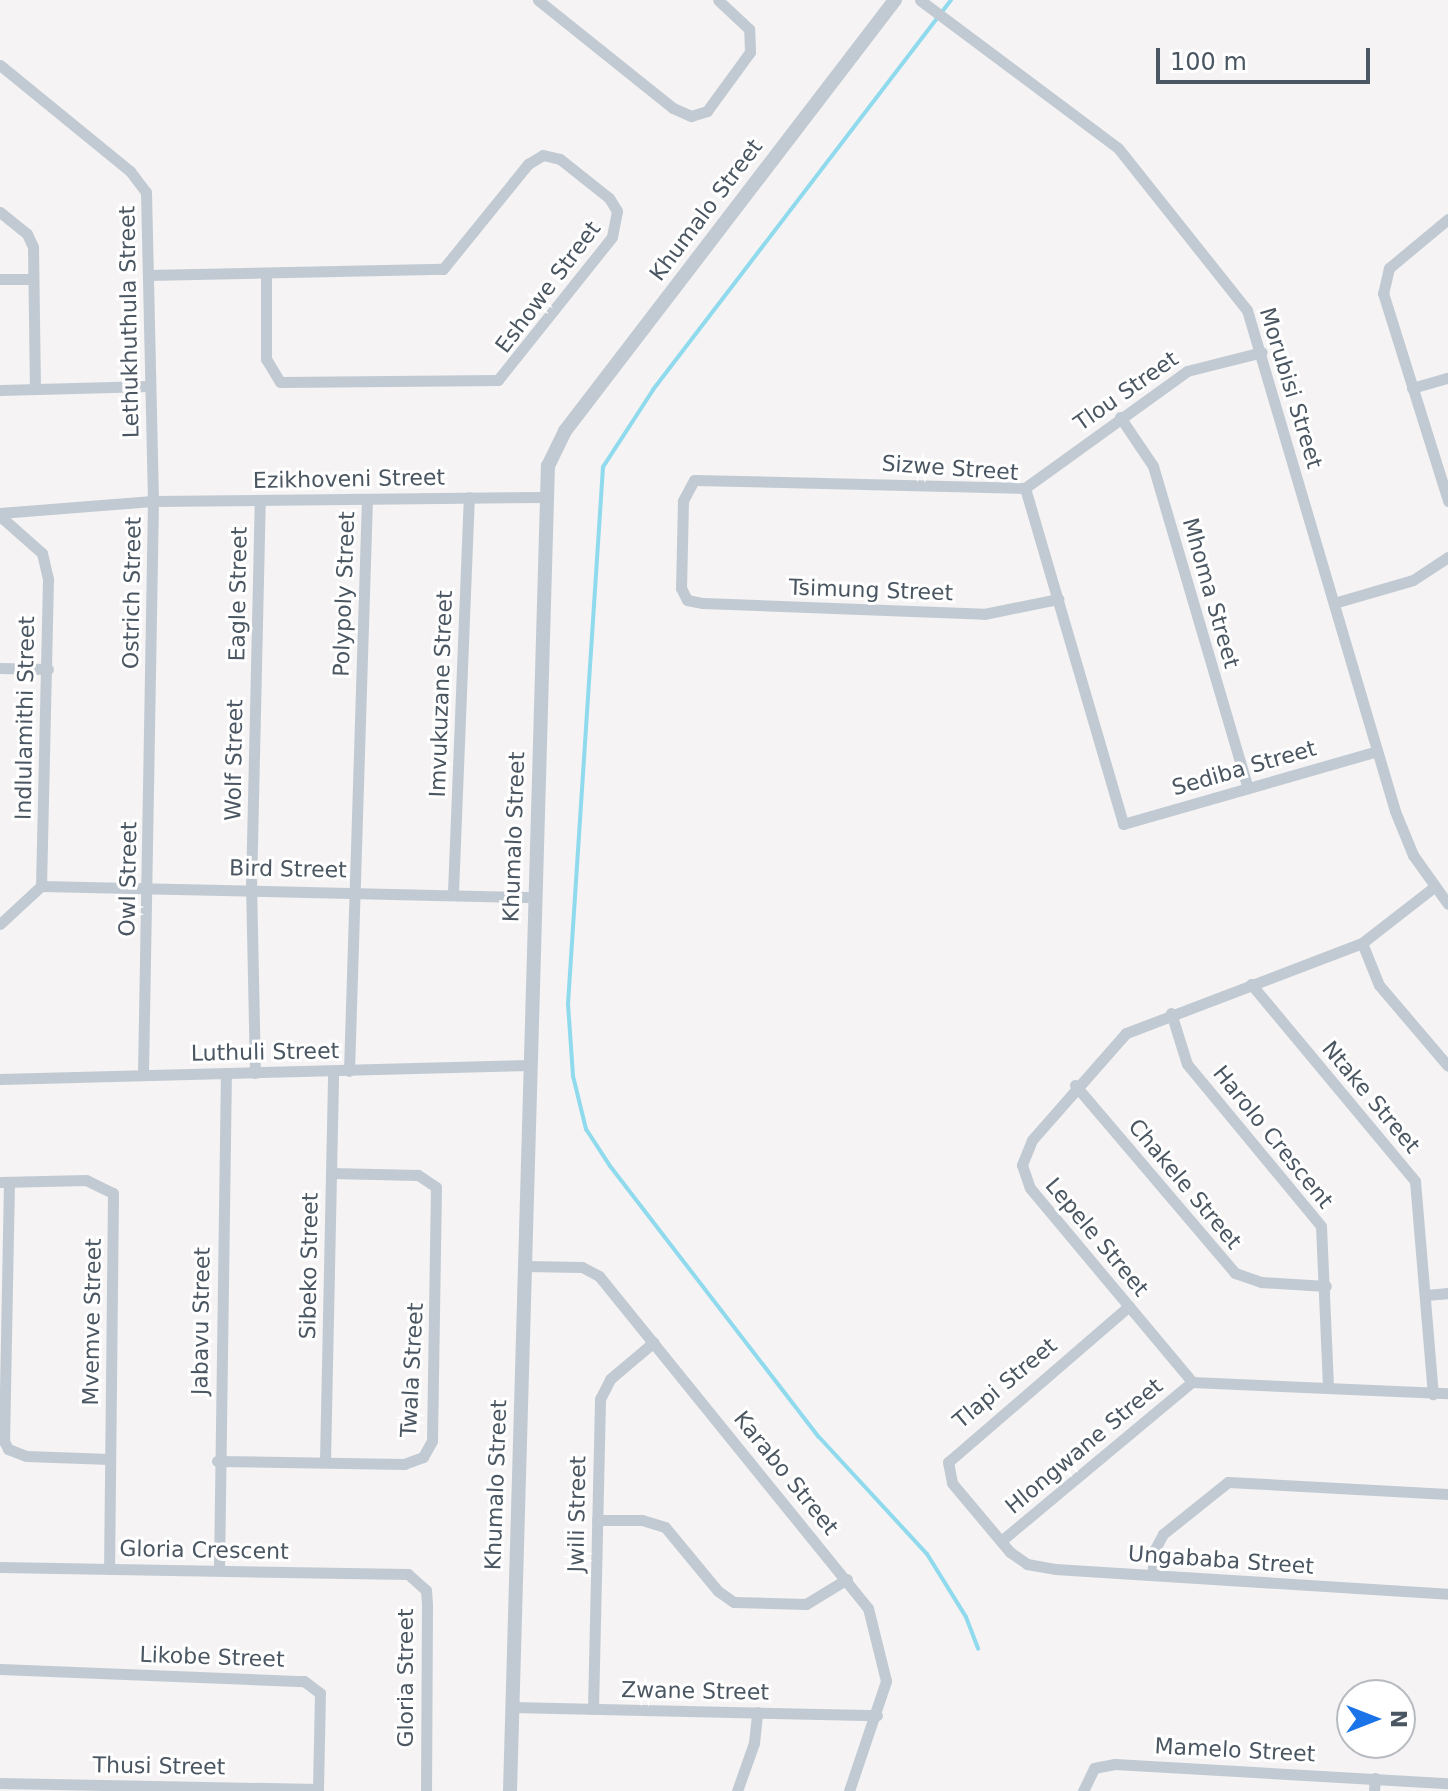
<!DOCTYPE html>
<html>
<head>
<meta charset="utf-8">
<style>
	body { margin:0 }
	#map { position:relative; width:1448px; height:1791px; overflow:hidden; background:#f5f3f3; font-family:"DejaVu Sans",sans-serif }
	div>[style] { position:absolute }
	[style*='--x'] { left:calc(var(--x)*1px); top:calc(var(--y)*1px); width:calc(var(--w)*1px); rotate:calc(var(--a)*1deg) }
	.stream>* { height:4px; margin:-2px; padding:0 2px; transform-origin:2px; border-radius:2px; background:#90daee }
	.minor>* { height:11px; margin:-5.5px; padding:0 5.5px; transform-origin:5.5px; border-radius:5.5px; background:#c1cad2 }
	.tertiary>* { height:14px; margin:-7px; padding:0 7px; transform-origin:7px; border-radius:7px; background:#c1cad2 }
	span { translate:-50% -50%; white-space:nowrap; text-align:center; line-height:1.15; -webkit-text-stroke:6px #fff; paint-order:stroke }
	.street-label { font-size:22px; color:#4a5661 }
	.north { position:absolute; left:1336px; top:1679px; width:80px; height:80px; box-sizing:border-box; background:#fff; border:2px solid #b7bbc0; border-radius:50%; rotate:90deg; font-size:22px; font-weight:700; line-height:32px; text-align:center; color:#4a5661 }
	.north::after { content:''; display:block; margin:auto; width:28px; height:36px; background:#1a73e8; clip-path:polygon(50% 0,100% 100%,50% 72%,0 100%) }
	.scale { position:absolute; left:1156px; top:48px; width:214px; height:36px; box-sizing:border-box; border:4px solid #4a5661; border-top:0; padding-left:10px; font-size:24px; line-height:28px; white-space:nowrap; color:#4a5661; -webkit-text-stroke:6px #fff; paint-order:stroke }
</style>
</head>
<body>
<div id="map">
	<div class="stream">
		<i style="--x:951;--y:0;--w:491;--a:127.4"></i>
		<i style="--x:653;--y:390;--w:92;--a:123"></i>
		<i style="--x:603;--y:467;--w:538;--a:93.73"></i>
		<i style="--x:568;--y:1004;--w:72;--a:86"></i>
		<i style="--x:573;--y:1076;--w:55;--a:76.2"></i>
		<i style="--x:586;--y:1129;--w:44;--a:57"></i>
		<i style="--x:610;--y:1166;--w:342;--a:52.4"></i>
		<i style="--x:819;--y:1437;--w:159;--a:47.3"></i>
		<i style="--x:927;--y:1554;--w:74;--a:58.2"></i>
		<i style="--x:966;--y:1617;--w:34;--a:69"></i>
	</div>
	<div class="minor">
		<i style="--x:538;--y:0;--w:173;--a:38.7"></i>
		<i style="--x:673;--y:108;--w:20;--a:24"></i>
		<i style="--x:691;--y:116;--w:17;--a:-17"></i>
		<i style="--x:707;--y:111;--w:73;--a:-53.9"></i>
		<i style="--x:750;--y:52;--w:23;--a:-92"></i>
		<i style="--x:749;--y:29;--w:42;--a:-136.9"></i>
		<i style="--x:920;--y:0;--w:247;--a:36.8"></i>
		<i style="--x:1118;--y:148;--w:207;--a:51.5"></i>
		<i style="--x:1247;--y:310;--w:522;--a:73.54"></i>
		<i style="--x:1395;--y:811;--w:48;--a:67.8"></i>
		<i style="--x:1413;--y:855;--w:60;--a:54.5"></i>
		<i style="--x:0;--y:65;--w:168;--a:39.2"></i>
		<i style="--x:130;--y:171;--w:26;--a:53"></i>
		<i style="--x:146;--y:192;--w:309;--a:88.7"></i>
		<i style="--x:153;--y:501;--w:572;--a:91"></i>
		<i style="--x:0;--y:212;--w:35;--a:39"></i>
		<i style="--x:27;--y:234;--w:14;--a:65"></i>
		<i style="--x:33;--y:247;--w:142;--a:89.2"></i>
		<i style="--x:1448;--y:219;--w:77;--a:140.3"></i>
		<i style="--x:1389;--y:268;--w:26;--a:103"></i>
		<i style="--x:1383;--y:293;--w:218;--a:72.6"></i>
		<i style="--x:148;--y:275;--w:295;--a:-1.2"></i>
		<i style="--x:443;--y:269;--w:135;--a:-51"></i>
		<i style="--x:528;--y:164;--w:17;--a:-31"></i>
		<i style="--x:543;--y:155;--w:17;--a:13"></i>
		<i style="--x:560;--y:159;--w:63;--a:38.5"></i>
		<i style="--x:609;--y:198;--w:15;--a:58"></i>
		<i style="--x:617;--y:211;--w:26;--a:101"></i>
		<i style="--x:612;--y:237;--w:183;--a:128.6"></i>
		<i style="--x:498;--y:380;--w:218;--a:179.5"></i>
		<i style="--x:280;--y:382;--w:27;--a:-121"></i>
		<i style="--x:266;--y:359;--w:85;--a:-90"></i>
		<i style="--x:0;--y:279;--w:33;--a:0"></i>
		<i style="--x:1412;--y:388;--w:37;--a:-16"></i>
		<i style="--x:0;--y:390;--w:150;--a:-1.5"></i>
		<i style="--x:1120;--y:417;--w:59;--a:56"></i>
		<i style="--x:1153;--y:466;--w:336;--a:73.6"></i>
		<i style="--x:1025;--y:488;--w:331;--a:-178.6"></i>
		<i style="--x:694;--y:480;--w:24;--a:118"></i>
		<i style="--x:683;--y:501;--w:87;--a:91.3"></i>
		<i style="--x:681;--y:588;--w:13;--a:63"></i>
		<i style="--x:687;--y:600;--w:16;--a:11"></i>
		<i style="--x:703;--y:603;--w:281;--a:2.2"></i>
		<i style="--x:984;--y:614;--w:76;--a:-11.5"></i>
		<i style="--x:1025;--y:488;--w:350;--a:73.7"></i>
		<i style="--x:1123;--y:824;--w:264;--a:-16"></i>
		<i style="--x:1025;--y:488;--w:200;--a:-35.8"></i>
		<i style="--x:1187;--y:371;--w:77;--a:-14.2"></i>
		<i style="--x:0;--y:513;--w:153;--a:-4.5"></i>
		<i style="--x:153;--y:501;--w:393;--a:-0.6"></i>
		<i style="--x:0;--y:516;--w:56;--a:41.4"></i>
		<i style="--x:42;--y:553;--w:27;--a:77"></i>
		<i style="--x:48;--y:579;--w:307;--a:91.3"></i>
		<i style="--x:41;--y:886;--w:56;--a:137.2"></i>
		<i style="--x:1334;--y:603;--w:82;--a:-16.2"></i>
		<i style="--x:1413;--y:580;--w:42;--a:-33.3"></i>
		<i style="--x:0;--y:668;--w:48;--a:1.2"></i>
		<i style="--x:41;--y:886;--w:494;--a:1.3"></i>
		<i style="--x:1434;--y:887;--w:91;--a:142.1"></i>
		<i style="--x:1362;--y:943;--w:253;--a:159.1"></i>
		<i style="--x:1126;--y:1033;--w:142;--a:131.3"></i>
		<i style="--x:1032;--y:1140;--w:27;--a:112"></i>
		<i style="--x:1022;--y:1165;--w:24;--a:71"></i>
		<i style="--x:1030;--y:1188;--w:253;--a:50.1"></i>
		<i style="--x:1192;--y:1382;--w:256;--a:2.5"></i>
		<i style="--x:453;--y:892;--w:395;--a:-87.7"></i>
		<i style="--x:1362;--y:943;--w:45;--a:68"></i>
		<i style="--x:1379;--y:985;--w:106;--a:49.6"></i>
		<i style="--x:1251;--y:984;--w:256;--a:50.2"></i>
		<i style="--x:1415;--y:1181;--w:214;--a:85.2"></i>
		<i style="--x:1171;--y:1013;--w:53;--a:72.6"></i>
		<i style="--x:1187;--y:1064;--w:210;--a:50.4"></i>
		<i style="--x:1321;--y:1226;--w:162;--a:87.5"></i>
		<i style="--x:349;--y:1071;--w:572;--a:-88.2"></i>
		<i style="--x:255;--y:1073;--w:185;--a:-91.2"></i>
		<i style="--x:251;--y:888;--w:387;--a:-88.7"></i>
		<i style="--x:0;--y:1079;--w:530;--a:-1.51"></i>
		<i style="--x:1075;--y:1085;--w:247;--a:49.6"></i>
		<i style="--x:1235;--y:1273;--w:28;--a:19"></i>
		<i style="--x:1261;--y:1282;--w:65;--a:3.5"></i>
		<i style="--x:0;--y:1182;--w:86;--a:-1.3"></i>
		<i style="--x:86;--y:1180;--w:30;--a:26"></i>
		<i style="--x:113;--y:1193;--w:376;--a:90.6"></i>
		<i style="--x:9;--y:1182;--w:259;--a:91.1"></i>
		<i style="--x:4;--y:1441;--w:9;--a:63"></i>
		<i style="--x:8;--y:1449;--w:19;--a:21"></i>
		<i style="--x:26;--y:1456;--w:84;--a:2"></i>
		<i style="--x:525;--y:1266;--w:57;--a:1"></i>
		<i style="--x:582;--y:1267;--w:19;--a:28"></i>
		<i style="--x:599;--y:1276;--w:427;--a:51"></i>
		<i style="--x:868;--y:1608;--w:75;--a:76.1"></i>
		<i style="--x:886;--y:1681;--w:116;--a:108.6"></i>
		<i style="--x:1426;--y:1295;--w:22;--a:-5"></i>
		<i style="--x:1129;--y:1306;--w:239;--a:139.2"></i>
		<i style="--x:948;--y:1462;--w:21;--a:79"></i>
		<i style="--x:952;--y:1483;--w:90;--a:50"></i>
		<i style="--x:1010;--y:1552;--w:21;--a:35"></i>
		<i style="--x:1027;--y:1564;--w:28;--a:10"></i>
		<i style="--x:1055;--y:1569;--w:394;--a:3.6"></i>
		<i style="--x:217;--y:1461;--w:187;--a:0.9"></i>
		<i style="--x:404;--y:1464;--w:20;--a:-20"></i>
		<i style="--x:423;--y:1457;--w:18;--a:-61"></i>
		<i style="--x:432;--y:1441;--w:254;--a:-89.1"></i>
		<i style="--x:436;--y:1187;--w:22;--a:-146"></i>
		<i style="--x:418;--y:1175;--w:87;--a:-178.7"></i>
		<i style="--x:325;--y:1461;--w:389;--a:-88.8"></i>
		<i style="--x:597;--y:1520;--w:45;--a:0"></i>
		<i style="--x:642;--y:1520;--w:24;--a:17"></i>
		<i style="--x:665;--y:1527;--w:83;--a:50.4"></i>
		<i style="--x:718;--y:1591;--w:19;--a:35"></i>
		<i style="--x:734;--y:1602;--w:72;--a:1.6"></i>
		<i style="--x:806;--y:1604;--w:48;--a:-31.4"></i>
		<i style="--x:1001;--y:1541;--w:249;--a:-39.8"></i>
		<i style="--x:0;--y:1567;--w:408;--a:1"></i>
		<i style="--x:408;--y:1574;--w:24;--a:42"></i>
		<i style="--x:426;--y:1590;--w:16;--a:86"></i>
		<i style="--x:427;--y:1606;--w:185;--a:90.3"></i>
		<i style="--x:219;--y:1570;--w:497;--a:-89.2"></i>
		<i style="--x:1152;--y:1575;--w:26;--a:-83"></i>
		<i style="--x:1155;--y:1549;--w:17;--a:-62"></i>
		<i style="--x:1163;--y:1534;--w:83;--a:-38.7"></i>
		<i style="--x:1228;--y:1482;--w:220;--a:3.1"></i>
		<i style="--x:0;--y:1669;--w:304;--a:2.3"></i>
		<i style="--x:304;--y:1681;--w:20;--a:37"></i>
		<i style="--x:320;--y:1693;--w:98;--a:91.2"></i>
		<i style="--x:512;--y:1707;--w:365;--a:1.3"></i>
		<i style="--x:593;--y:1709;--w:310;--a:-88.7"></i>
		<i style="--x:600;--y:1399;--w:22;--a:-63"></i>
		<i style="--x:610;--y:1379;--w:57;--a:-40.1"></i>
		<i style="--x:0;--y:1783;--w:318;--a:1.1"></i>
		<i style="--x:737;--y:1791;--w:51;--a:-70.5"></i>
		<i style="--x:754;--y:1743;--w:31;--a:-84"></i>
		<i style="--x:1083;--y:1791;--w:25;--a:-64"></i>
		<i style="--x:1094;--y:1768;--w:21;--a:-11"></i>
		<i style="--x:1115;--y:1764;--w:334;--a:3.3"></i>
		<i style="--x:1374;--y:1791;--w:13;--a:-86"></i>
	</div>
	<div class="tertiary">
		<i style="--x:510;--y:1791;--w:1326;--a:-88.36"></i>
		<i style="--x:548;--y:466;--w:39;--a:-64"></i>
		<i style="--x:565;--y:431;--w:543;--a:-52.56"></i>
	</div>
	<div class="street-label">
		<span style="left:706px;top:210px;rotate:-53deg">Khumalo Street</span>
		<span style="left:548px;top:287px;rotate:-53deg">Eshowe Street</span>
		<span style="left:129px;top:322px;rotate:-91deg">Lethukhuthula Street</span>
		<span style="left:1291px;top:388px;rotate:73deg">Morubisi Street</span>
		<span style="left:1126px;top:391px;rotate:-35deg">Tlou Street</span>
		<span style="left:950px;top:468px;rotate:4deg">Sizwe Street</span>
		<span style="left:349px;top:479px;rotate:-1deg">Ezikhoveni Street</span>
		<span style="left:871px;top:590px;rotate:2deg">Tsimung Street</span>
		<span style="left:132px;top:593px;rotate:-89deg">Ostrich Street</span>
		<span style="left:1211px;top:593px;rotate:74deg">Mhoma Street</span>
		<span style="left:238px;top:594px;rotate:-89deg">Eagle Street</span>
		<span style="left:344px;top:594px;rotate:-88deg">Polypoly Street</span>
		<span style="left:441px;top:694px;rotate:-88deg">Imvukuzane Street</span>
		<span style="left:25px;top:718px;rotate:-89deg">Indlulamithi Street</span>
		<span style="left:234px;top:760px;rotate:-89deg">Wolf Street</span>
		<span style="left:1244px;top:768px;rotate:-16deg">Sediba Street</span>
		<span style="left:514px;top:837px;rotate:-88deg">Khumalo Street</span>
		<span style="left:288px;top:869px;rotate:1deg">Bird Street</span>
		<span style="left:128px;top:879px;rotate:-89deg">Owl Street</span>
		<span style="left:265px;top:1052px;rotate:-1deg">Luthuli Street</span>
		<span style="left:1371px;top:1097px;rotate:50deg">Ntake Street</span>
		<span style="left:1273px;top:1137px;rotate:51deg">Harolo Crescent</span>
		<span style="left:1185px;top:1184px;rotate:50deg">Chakele Street</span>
		<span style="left:1097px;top:1237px;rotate:50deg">Lepele Street</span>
		<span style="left:309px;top:1266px;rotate:-89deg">Sibeko Street</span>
		<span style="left:201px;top:1321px;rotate:-89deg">Jabavu Street</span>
		<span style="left:92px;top:1322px;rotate:-89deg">Mvemve Street</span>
		<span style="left:412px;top:1370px;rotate:-87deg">Twala Street</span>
		<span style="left:1005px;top:1383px;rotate:-40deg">Tlapi Street</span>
		<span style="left:1084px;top:1446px;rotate:-40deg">Hlongwane Street</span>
		<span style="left:786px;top:1473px;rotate:51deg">Karabo Street</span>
		<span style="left:496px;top:1485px;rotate:-88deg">Khumalo Street</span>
		<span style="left:577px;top:1514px;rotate:-89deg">Jwili Street</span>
		<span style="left:204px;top:1550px;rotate:1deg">Gloria Crescent</span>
		<span style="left:1221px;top:1560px;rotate:4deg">Ungababa Street</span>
		<span style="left:212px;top:1657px;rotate:2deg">Likobe Street</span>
		<span style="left:406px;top:1678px;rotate:-90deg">Gloria Street</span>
		<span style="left:695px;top:1691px;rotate:1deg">Zwane Street</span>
		<span style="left:1235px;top:1750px;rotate:3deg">Mamelo Street</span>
		<span style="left:159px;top:1766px;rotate:1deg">Thusi Street</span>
	</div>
	<div class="north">N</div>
	<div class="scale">100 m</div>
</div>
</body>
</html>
